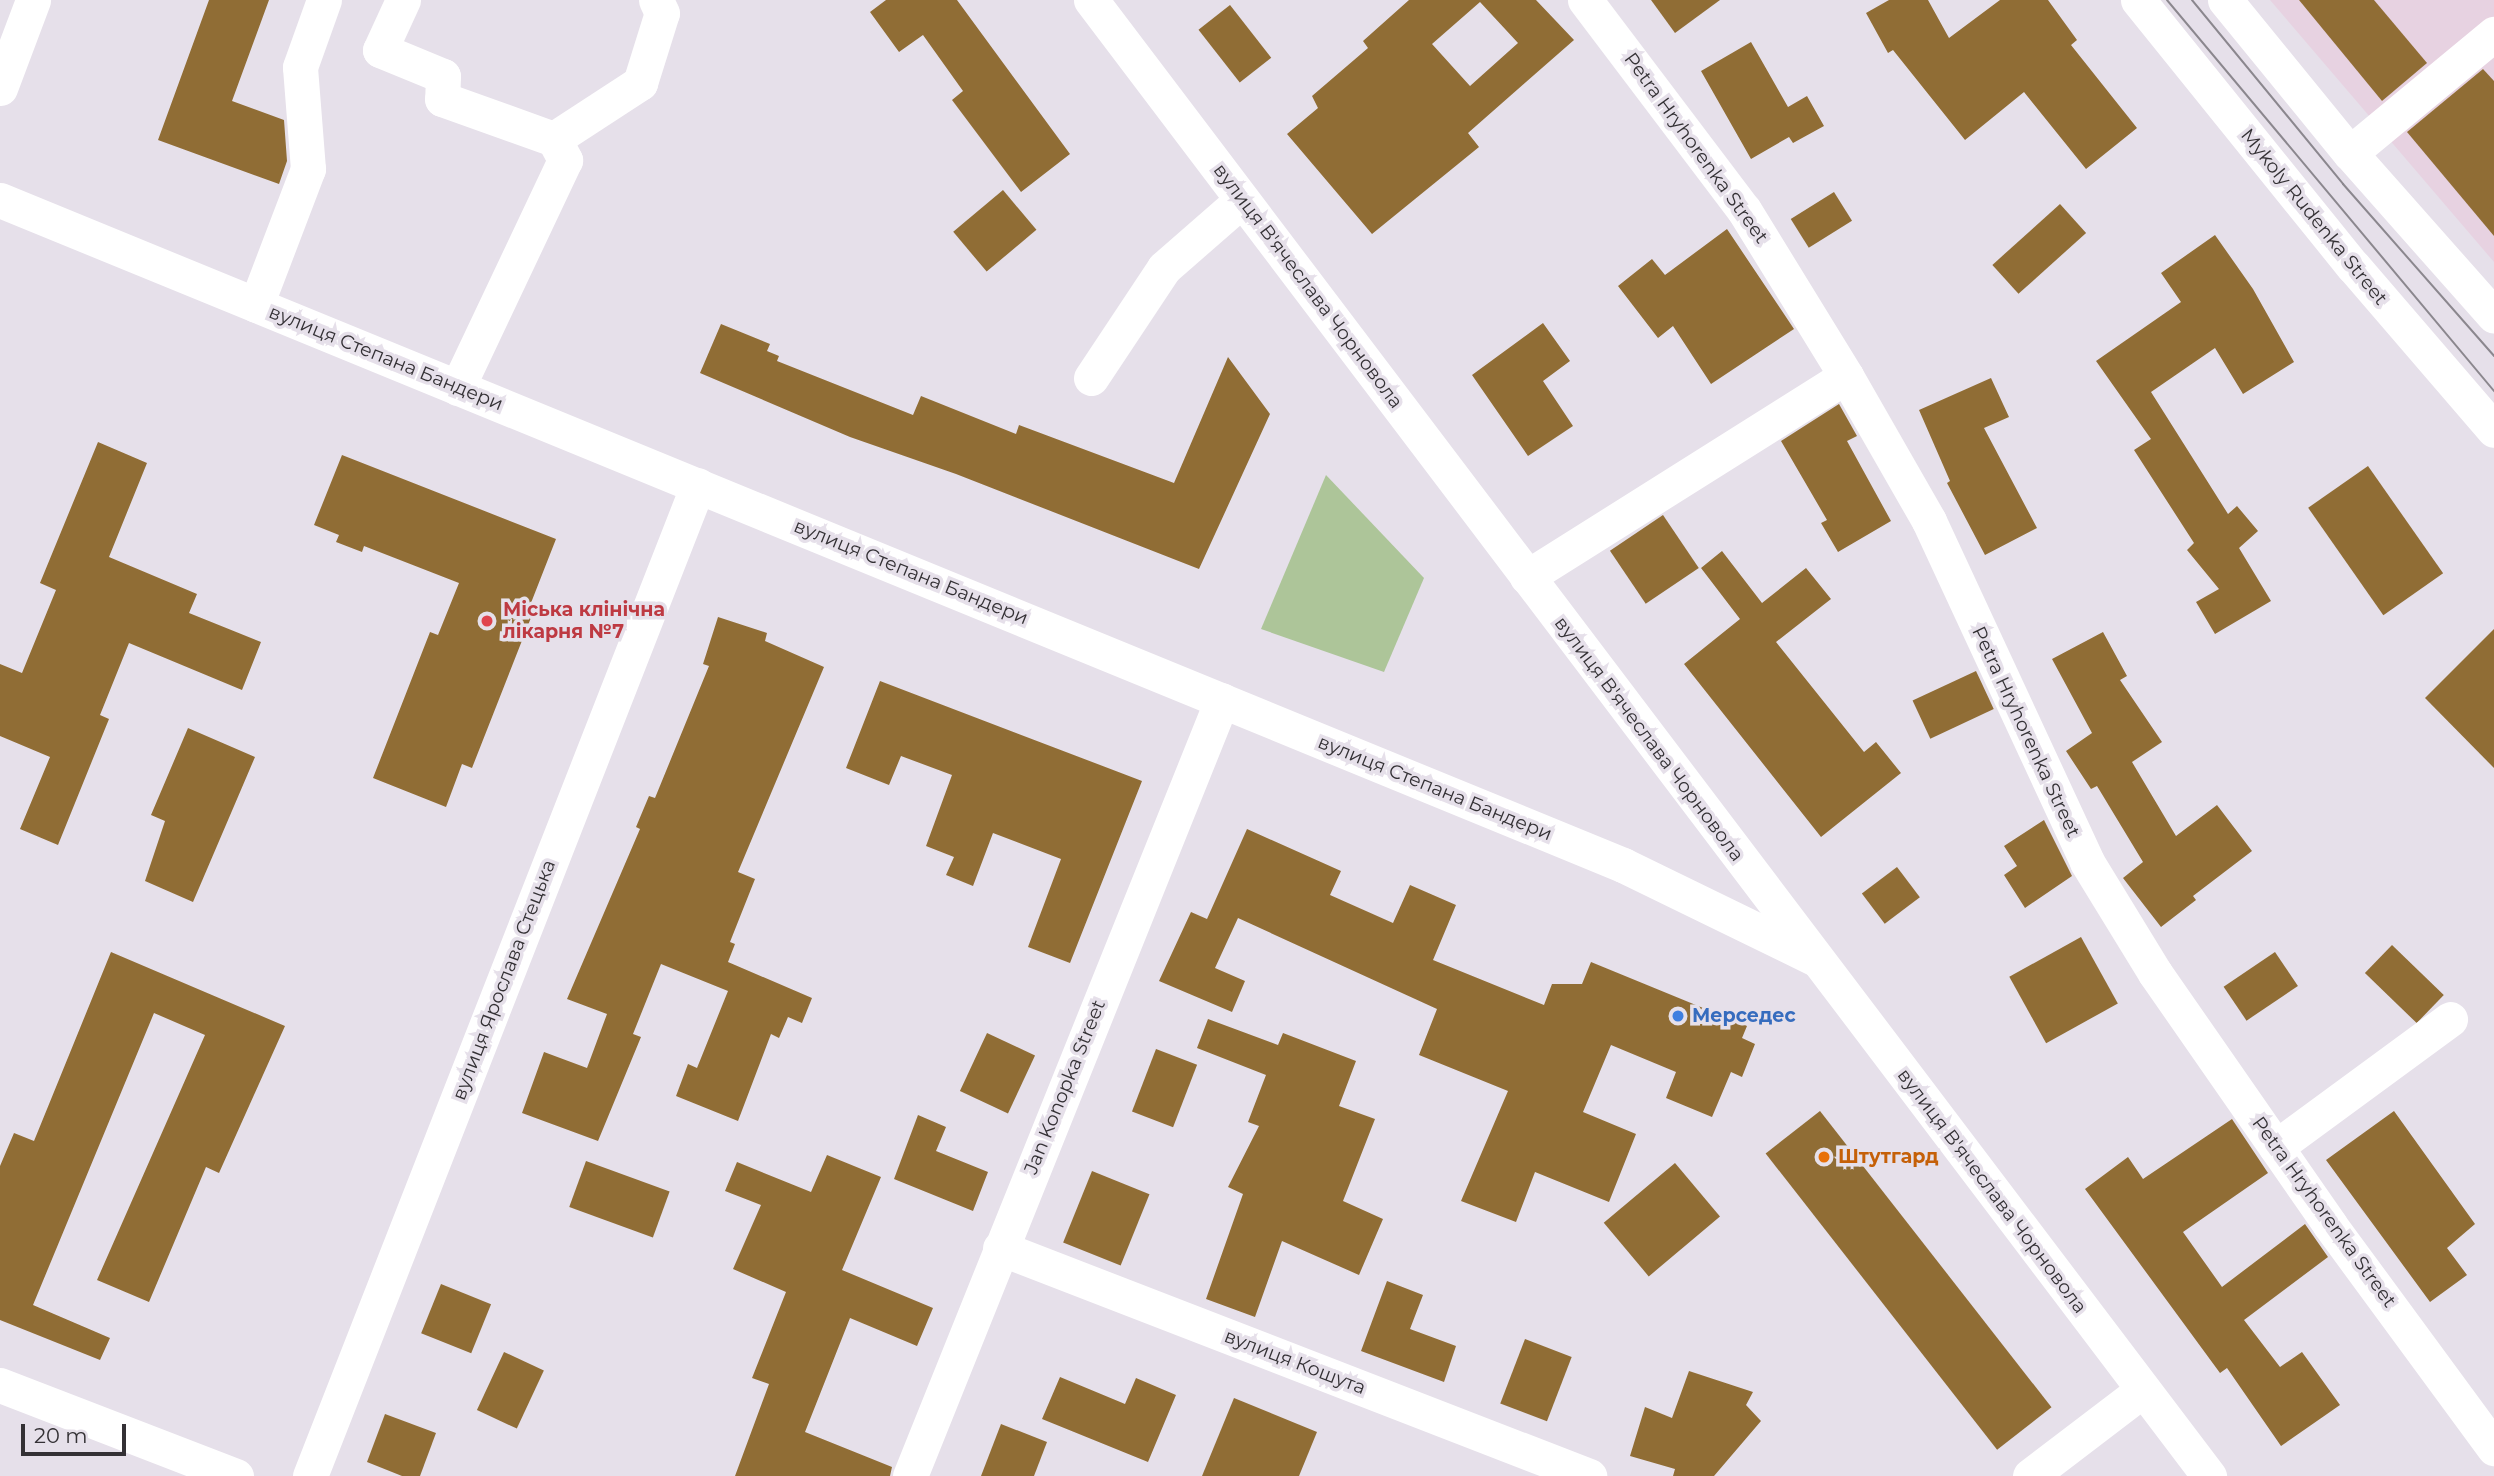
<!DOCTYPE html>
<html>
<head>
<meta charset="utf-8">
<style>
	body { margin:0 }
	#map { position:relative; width:2494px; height:1476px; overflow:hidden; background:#e6e0ea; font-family:Montserrat,sans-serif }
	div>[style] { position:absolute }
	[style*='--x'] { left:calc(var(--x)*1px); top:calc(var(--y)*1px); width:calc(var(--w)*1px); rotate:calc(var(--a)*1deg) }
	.industrial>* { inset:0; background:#e7d2e1 }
	.green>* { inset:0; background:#adc599 }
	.building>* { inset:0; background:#906d35; transform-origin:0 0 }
	.minor>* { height:35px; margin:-17.5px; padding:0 17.5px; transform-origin:17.5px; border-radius:17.5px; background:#fff }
	.tram>* { height:2px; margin:-1px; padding:0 1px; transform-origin:1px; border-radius:1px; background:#8b878e }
	.dots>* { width:19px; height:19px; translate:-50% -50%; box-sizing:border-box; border:4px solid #e6e0ea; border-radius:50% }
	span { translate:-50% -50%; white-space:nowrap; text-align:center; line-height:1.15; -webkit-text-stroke:7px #e6e0ea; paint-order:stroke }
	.street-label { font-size:19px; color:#343135 }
	.health-label { font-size:19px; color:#be3a42; font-weight:700 }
	.left { translate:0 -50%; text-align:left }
	.shop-label { font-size:19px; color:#366cbe; font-weight:700 }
	.food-label { font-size:19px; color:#c56008; font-weight:700 }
	.scale { position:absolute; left:21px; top:1424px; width:105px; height:32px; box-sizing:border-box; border:4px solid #343135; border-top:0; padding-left:9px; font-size:21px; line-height:24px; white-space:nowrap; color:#343135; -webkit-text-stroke:5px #e6e0ea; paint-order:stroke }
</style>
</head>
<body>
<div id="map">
	<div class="industrial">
		<i style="clip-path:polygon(2270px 0,2494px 0,2494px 262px)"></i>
	</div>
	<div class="green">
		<i style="clip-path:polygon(1326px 475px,1424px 578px,1384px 672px,1261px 629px)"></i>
	</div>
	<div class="building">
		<i style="clip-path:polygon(209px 0,269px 0,232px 101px,284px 120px,287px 161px,279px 184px,158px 140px)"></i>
		<i style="clip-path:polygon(886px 0,957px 0,1070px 154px,1021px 192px,952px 100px,963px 91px,923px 35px,899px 52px,870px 12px)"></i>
		<i style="clip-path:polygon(evenodd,1409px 0,1536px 0,1574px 40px,1468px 133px,1479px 147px,1372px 234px,1287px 134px,1318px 108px,1312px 96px,1368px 48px,1363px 41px,1409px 0,1480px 2px,1518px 43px,1470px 86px,1432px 44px,1480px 2px)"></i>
		<i style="clip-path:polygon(1651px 0,1720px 0,1675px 33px)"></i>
		<i style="clip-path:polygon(1889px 0,1928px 0,1949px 38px,2000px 0,2048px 0,2077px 40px,2071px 45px,2137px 128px,2086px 169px,2024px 92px,1965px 140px,1893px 50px,1888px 53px,1866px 13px)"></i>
		<i style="clip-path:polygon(2299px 0,2374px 0,2427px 63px,2382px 101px)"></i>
		<i style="left:1230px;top:5px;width:67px;height:40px;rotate:52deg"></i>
		<i style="clip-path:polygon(1751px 42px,1788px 107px,1807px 96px,1824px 126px,1793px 143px,1789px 137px,1751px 159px,1701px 71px)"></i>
		<i style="clip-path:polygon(2483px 69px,2494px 81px,2494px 236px,2407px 132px)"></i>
		<i style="left:1003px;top:190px;width:52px;height:65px;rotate:50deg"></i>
		<i style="left:1834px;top:192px;width:34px;height:51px;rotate:58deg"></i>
		<i style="left:2060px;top:204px;width:39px;height:91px;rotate:48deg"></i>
		<i style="clip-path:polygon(1727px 229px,1794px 329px,1711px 384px,1673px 326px,1658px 338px,1618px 286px,1652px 259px,1665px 275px)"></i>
		<i style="clip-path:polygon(2215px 235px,2253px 289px,2294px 362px,2243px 394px,2215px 348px,2151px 392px,2228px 514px,2237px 506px,2258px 531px,2239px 548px,2271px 601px,2215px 634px,2196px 602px,2219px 589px,2187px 550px,2194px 543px,2134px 450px,2151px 439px,2096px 361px,2181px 302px,2161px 273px)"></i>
		<i style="clip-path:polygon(1543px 323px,1570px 361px,1543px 381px,1573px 426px,1528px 456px,1472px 375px)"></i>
		<i style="clip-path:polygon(721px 324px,770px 344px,767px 351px,779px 356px,777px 361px,913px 415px,921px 396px,1016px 434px,1019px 425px,1174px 483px,1228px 357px,1270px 414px,1199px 569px,956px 474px,850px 437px,700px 373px)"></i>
		<i style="clip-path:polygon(1991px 378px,2009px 417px,1984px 428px,2037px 528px,1985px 555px,1947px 483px,1950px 481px,1919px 410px)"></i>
		<i style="clip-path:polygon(1839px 404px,1857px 436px,1847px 441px,1891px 521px,1838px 552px,1821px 523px,1827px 520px,1781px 441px)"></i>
		<i style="clip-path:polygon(98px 442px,147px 463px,109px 557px,197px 594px,189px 613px,261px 642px,242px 690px,129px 643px,100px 715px,109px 719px,58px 845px,20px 829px,50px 757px,0 736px,0 664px,22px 673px,56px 590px,40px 583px)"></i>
		<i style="clip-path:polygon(342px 455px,556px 539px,529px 608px,534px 610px,472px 768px,462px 764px,446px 807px,373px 778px,430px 632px,438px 635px,459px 583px,364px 546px,362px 552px,336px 542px,339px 535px,314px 525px)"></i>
		<i style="left:2368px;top:466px;width:131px;height:73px;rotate:55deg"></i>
		<i style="left:1663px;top:515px;width:64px;height:64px;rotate:56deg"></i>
		<i style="clip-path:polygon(1722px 551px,1762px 603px,1806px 568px,1831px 599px,1776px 642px,1864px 752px,1876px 742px,1901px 773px,1821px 837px,1684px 664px,1740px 619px,1701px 568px)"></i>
		<i style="clip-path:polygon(718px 617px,767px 633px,765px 641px,824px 667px,738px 872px,755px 879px,730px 942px,735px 944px,728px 962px,812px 998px,802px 1023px,788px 1017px,779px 1038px,771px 1034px,738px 1121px,676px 1096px,688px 1064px,697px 1068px,728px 991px,661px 964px,633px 1034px,641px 1037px,598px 1141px,522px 1113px,544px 1052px,587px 1068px,607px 1014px,567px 999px,640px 829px,636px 827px,649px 796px,655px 798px,709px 666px,703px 664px)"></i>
		<i style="clip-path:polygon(2494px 629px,2494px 768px,2425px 698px)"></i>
		<i style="clip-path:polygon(2103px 632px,2127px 676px,2120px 680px,2162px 742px,2132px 762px,2176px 836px,2217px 805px,2252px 851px,2193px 896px,2196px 900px,2161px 927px,2123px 878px,2143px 862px,2097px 786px,2091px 789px,2066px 751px,2092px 733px,2052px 659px)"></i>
		<i style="left:1976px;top:671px;width:42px;height:70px;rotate:65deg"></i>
		<i style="clip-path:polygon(880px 681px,1142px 781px,1070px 963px,1028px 947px,1061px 859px,993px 833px,973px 886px,946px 875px,954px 857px,926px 846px,952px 775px,901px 756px,889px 785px,846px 768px)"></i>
		<i style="clip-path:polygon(188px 728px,255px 757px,193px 902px,145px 881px,165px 821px,151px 815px)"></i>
		<i style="clip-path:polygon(2044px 820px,2072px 876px,2025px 908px,2004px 875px,2017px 866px,2004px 846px)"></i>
		<i style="clip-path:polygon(1247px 829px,1341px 871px,1330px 895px,1393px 923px,1410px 885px,1456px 905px,1433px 960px,1544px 1005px,1552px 984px,1582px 984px,1591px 962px,1747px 1026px,1742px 1038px,1755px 1044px,1742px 1077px,1731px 1072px,1712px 1117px,1666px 1098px,1676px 1072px,1611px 1045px,1583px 1112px,1636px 1134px,1609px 1202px,1535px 1172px,1516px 1222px,1461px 1201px,1508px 1091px,1419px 1055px,1437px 1009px,1238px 918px,1215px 968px,1245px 981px,1232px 1012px,1159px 981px,1191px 912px,1207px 919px)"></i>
		<i style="left:1897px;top:867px;width:38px;height:44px;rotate:53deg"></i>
		<i style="left:2081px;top:937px;width:76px;height:82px;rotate:61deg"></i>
		<i style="left:2392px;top:945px;width:72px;height:39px;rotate:44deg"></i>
		<i style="clip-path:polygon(111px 952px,285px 1026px,219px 1173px,206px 1167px,149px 1302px,97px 1280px,205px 1035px,154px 1013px,33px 1305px,110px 1338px,100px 1360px,0 1320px,0 1166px,14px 1133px,34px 1141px)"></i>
		<i style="left:2275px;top:952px;width:41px;height:62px;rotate:56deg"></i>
		<i style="clip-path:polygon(1208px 1019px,1278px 1045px,1283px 1033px,1356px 1061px,1339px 1106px,1375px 1119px,1343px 1201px,1383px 1219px,1359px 1275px,1282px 1241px,1255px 1317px,1206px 1299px,1243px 1194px,1228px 1187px,1259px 1126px,1248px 1122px,1266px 1075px,1197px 1048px)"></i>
		<i style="left:987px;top:1033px;width:53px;height:64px;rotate:25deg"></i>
		<i style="left:1156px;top:1049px;width:44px;height:67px;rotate:21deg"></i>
		<i style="left:1820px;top:1111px;width:376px;height:69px;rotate:52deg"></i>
		<i style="clip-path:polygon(2394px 1111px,2475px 1224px,2447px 1248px,2467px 1275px,2430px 1302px,2326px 1160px)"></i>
		<i style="clip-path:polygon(918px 1115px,946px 1127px,936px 1151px,988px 1172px,973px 1211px,894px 1179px)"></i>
		<i style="clip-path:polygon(2232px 1119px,2268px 1173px,2183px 1232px,2222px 1287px,2305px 1224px,2328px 1257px,2244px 1320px,2280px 1367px,2302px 1352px,2340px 1405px,2281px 1446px,2227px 1368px,2220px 1373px,2085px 1189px,2128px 1157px,2143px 1179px)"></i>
		<i style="clip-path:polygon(827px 1155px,881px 1177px,842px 1270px,933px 1308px,917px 1346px,850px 1318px,805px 1432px,892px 1467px,890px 1476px,735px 1476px,769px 1384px,752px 1378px,786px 1292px,733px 1269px,761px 1205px,725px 1191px,737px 1162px,811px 1192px)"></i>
		<i style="left:586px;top:1161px;width:89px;height:49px;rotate:20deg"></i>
		<i style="left:1675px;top:1163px;width:70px;height:93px;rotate:50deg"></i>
		<i style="left:1092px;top:1171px;width:62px;height:77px;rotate:22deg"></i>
		<i style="clip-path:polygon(1387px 1281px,1423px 1295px,1410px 1329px,1456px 1346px,1444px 1382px,1361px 1351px)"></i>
		<i style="left:441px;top:1284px;width:54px;height:53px;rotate:22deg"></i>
		<i style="left:1525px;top:1339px;width:50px;height:69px;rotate:21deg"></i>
		<i style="left:504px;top:1352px;width:44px;height:64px;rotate:25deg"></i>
		<i style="clip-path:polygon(1689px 1371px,1753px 1392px,1746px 1405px,1761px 1421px,1714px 1476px,1673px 1476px,1675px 1469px,1630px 1456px,1645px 1407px,1672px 1418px)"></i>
		<i style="clip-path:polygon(1060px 1377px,1125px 1404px,1136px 1378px,1176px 1395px,1148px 1462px,1042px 1419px)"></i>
		<i style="clip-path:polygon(1234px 1398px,1317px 1432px,1299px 1476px,1202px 1476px)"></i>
		<i style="clip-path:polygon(385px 1414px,436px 1433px,420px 1476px,402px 1476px,367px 1462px)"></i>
		<i style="clip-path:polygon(1001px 1424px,1047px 1442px,1034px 1476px,981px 1476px)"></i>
	</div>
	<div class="minor">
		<i style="--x:403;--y:0;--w:55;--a:114.7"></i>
		<i style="--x:380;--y:50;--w:68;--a:22.4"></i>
		<i style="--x:443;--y:76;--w:23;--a:92"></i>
		<i style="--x:442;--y:99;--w:119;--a:19.7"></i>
		<i style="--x:554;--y:139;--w:24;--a:62"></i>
		<i style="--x:565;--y:160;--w:252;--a:115.3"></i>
		<i style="--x:1091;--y:0;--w:1852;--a:52.86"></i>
		<i style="--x:1585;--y:0;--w:263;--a:52.9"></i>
		<i style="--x:1744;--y:210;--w:195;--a:58.4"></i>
		<i style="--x:1846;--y:376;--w:167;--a:60.2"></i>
		<i style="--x:1929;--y:521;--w:376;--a:65.1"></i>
		<i style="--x:2087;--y:862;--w:130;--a:58.5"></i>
		<i style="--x:2155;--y:973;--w:307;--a:55.2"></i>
		<i style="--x:2330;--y:1225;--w:277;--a:53.7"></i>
		<i style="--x:2138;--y:0;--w:342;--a:51.1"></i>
		<i style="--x:2353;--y:266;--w:216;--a:49.3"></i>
		<i style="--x:2225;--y:0;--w:198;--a:50.8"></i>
		<i style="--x:2350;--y:153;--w:217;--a:48.5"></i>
		<i style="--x:0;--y:88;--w:94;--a:-69.4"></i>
		<i style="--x:554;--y:139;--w:103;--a:-33.1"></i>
		<i style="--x:640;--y:83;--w:73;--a:-72.6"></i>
		<i style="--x:662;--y:13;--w:14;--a:-115"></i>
		<i style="--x:2350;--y:153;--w:187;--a:-39.6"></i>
		<i style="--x:0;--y:200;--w:1754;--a:22.28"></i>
		<i style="--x:1623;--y:865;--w:215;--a:26"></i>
		<i style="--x:256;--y:305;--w:146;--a:-69.1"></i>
		<i style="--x:308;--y:169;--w:102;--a:-94.5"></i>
		<i style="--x:300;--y:67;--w:71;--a:-70.3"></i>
		<i style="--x:1091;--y:378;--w:132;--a:-56.4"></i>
		<i style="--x:1164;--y:268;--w:103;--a:-41.1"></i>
		<i style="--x:1527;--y:577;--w:377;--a:-32.2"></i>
		<i style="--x:2276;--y:1147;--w:216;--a:-36.3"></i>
		<i style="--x:1000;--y:1248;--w:632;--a:21.16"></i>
		<i style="--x:0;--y:1385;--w:253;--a:21.1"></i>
		<i style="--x:310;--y:1476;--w:1064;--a:-68.62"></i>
		<i style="--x:910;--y:1476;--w:836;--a:-68.1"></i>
		<i style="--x:2030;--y:1476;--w:142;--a:-37.3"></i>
	</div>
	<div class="tram">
		<i style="--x:2167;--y:0;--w:510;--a:50.09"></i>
		<i style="--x:2192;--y:0;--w:238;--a:50.6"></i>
		<i style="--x:2343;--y:184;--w:229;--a:48.7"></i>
	</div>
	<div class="dots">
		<i style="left:487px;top:621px;background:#e0444e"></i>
		<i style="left:1678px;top:1016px;background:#3f7fe0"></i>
		<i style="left:1824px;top:1157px;background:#e8710a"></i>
	</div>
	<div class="street-label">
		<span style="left:1696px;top:148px;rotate:54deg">Petra Hryhorenka Street</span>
		<span style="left:2314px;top:217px;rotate:51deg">Mykoly Rudenka Street</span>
		<span style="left:1308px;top:286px;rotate:53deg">вулиця В'ячеслава Чорновола</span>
		<span style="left:386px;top:358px;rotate:22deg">вулиця Степана Бандери</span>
		<span style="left:911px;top:572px;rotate:22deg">вулиця Степана Бандери</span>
		<span style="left:2026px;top:732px;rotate:65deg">Petra Hryhorenka Street</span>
		<span style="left:1649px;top:739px;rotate:53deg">вулиця В'ячеслава Чорновола</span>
		<span style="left:1435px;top:788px;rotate:22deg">вулиця Степана Бандери</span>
		<span style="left:504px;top:980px;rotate:-69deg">вулиця Ярослава Стецька</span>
		<span style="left:1065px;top:1087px;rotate:-68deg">Jan Konopka Street</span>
		<span style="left:1992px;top:1191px;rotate:53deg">вулиця В'ячеслава Чорновола</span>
		<span style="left:2324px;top:1212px;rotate:54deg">Petra Hryhorenka Street</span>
		<span style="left:1295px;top:1362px;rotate:21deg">вулиця Кошута</span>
	</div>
	<div class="health-label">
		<span class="left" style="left:503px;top:621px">Міська клінічна<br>лікарня №7</span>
	</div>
	<div class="shop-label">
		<span class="left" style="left:1692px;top:1016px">Мерседес</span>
	</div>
	<div class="food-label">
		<span class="left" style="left:1838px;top:1157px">Штутгард</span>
	</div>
	<div class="scale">20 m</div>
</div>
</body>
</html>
